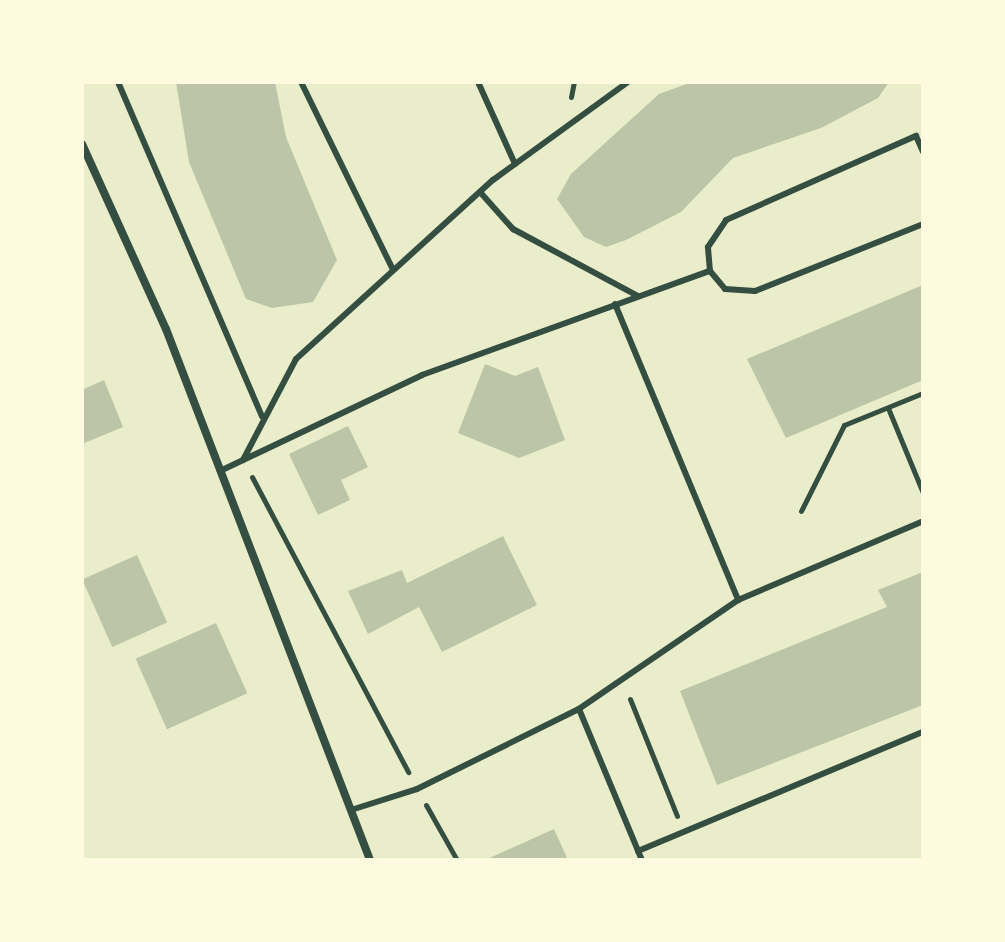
<!DOCTYPE html>
<html>
<head>
<meta charset="utf-8">
<style>
	body { margin:0 }
	#map { position:relative; width:1005px; height:942px; overflow:hidden; background:#e9edc9; font-family:Barlow,sans-serif }
	div>[style] { position:absolute }
	[style*='--x'] { left:calc(var(--x)*1px); top:calc(var(--y)*1px); width:calc(var(--w)*1px); rotate:calc(var(--a)*1deg) }
	.building>* { inset:0; background:#bcc5a7; transform-origin:0 0 }
	.path>* { height:5px; margin:-2.5px; padding:0 2.5px; transform-origin:2.5px; border-radius:2.5px; background:#344e41 }
	.service>* { height:6px; margin:-3px; padding:0 3px; transform-origin:3px; border-radius:3px; background:#344e41 }
	.minor>* { height:8px; margin:-4px; padding:0 4px; transform-origin:4px; border-radius:4px; background:#344e41 }
	span { translate:-50% -50%; white-space:nowrap; text-align:center; line-height:1.15; -webkit-text-stroke:6px #fefae0; paint-order:stroke }
	.frame { position:absolute; inset:0; border:84px solid #fefae0; pointer-events:none }
</style>
</head>
<body>
<div id="map">
	<div class="building">
		<i style="clip-path:polygon(176px 82px,275px 82px,286px 137px,337px 260px,313px 302px,272px 308px,246px 299px,189px 162px)"></i>
		<i style="clip-path:polygon(692px 82px,889px 82px,878px 98px,821px 128px,733px 158px,681px 212px,626px 240px,606px 247px,584px 237px,557px 199px,571px 174px,659px 94px)"></i>
		<i style="clip-path:polygon(923px 285px,923px 380px,786px 438px,747px 359px)"></i>
		<i style="clip-path:polygon(485px 364px,515px 376px,538px 367px,565px 440px,519px 458px,458px 433px)"></i>
		<i style="clip-path:polygon(104px 380px,123px 427px,82px 444px,82px 390px)"></i>
		<i style="clip-path:polygon(348px 426px,368px 467px,341px 480px,350px 500px,318px 515px,289px 454px)"></i>
		<i style="clip-path:polygon(503px 536px,537px 605px,442px 652px,419px 607px,368px 634px,348px 591px,402px 570px,407px 583px)"></i>
		<i style="left:137px;top:555px;width:74px;height:60px;rotate:66deg"></i>
		<i style="clip-path:polygon(923px 572px,923px 705px,717px 785px,680px 691px,887px 607px,878px 590px)"></i>
		<i style="left:216px;top:623px;width:77px;height:88px;rotate:66deg"></i>
		<i style="clip-path:polygon(554px 829px,568px 860px,485px 860px)"></i>
	</div>
	<div class="path">
		<i style="--x:571;--y:97;--w:15;--a:-79"></i>
		<i style="--x:888;--y:408;--w:92;--a:67.6"></i>
		<i style="--x:252;--y:477;--w:334;--a:62.1"></i>
		<i style="--x:801;--y:511;--w:96;--a:-63.4"></i>
		<i style="--x:844;--y:425;--w:85;--a:-22.1"></i>
		<i style="--x:630;--y:699;--w:126;--a:68.1"></i>
		<i style="--x:426;--y:805;--w:63;--a:60.6"></i>
	</div>
	<div class="service">
		<i style="--x:118;--y:82;--w:364;--a:66.7"></i>
		<i style="--x:301;--y:82;--w:209;--a:63.9"></i>
		<i style="--x:478;--y:82;--w:90;--a:65.7"></i>
		<i style="--x:480;--y:192;--w:50;--a:48.3"></i>
		<i style="--x:513;--y:229;--w:142;--a:28.2"></i>
		<i style="--x:710;--y:271;--w:23;--a:50"></i>
		<i style="--x:725;--y:289;--w:30;--a:4"></i>
		<i style="--x:755;--y:291;--w:181;--a:-21.7"></i>
		<i style="--x:615;--y:304;--w:321;--a:67.4"></i>
		<i style="--x:738;--y:600;--w:193;--a:145.6"></i>
		<i style="--x:579;--y:709;--w:154;--a:67.4"></i>
		<i style="--x:243;--y:460;--w:114;--a:-62.3"></i>
		<i style="--x:296;--y:359;--w:266;--a:-42.3"></i>
		<i style="--x:493;--y:180;--w:167;--a:-36"></i>
		<i style="--x:220;--y:471;--w:224;--a:-25.4"></i>
		<i style="--x:422;--y:375;--w:306;--a:-19.9"></i>
		<i style="--x:710;--y:271;--w:24;--a:-95"></i>
		<i style="--x:708;--y:247;--w:32;--a:-56"></i>
		<i style="--x:726;--y:220;--w:208;--a:-23.9"></i>
		<i style="--x:916;--y:136;--w:17;--a:66"></i>
		<i style="--x:738;--y:600;--w:201;--a:-23.1"></i>
		<i style="--x:351;--y:810;--w:69;--a:-17.7"></i>
		<i style="--x:417;--y:789;--w:181;--a:-26.3"></i>
		<i style="--x:642;--y:860;--w:10;--a:-114"></i>
		<i style="--x:638;--y:851;--w:309;--a:-22.7"></i>
	</div>
	<div class="minor">
		<i style="--x:82;--y:144;--w:203;--a:65.6"></i>
		<i style="--x:166;--y:329;--w:569;--a:68.98"></i>
	</div>
	<div class="frame"></div>
</div>
</body>
</html>
